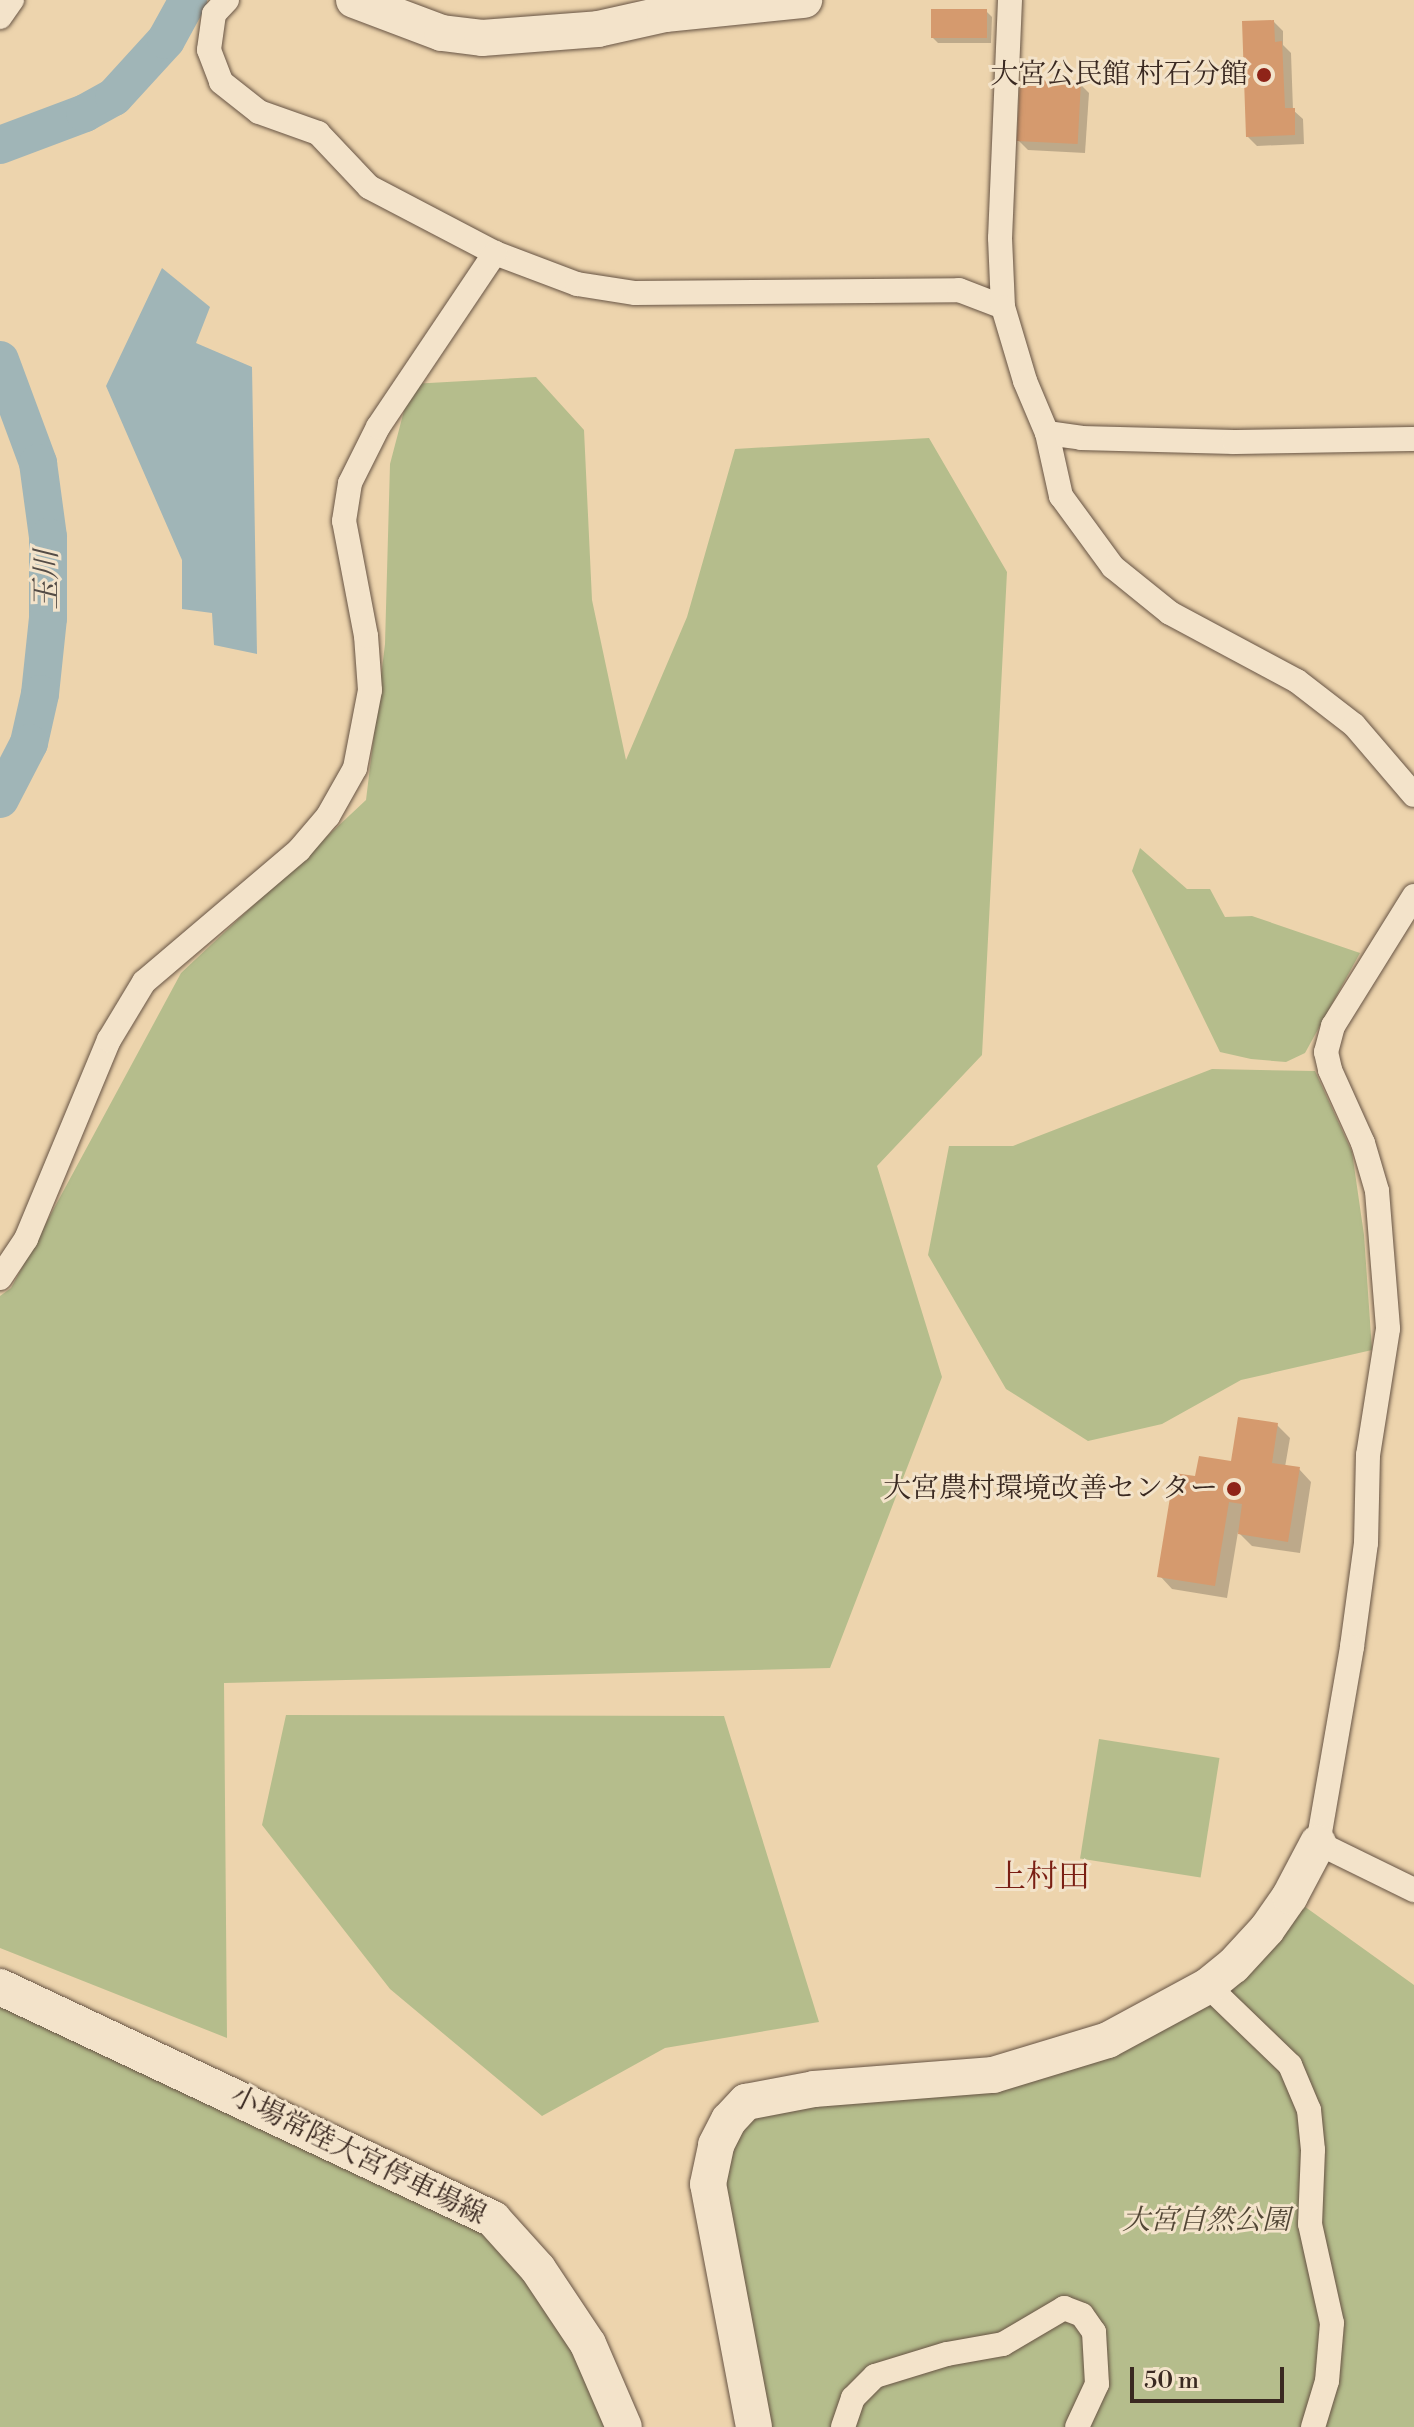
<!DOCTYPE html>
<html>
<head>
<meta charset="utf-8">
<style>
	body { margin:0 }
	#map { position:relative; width:1414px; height:2427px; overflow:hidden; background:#edd4ad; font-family:"Libre Bodoni","Noto Serif JP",serif }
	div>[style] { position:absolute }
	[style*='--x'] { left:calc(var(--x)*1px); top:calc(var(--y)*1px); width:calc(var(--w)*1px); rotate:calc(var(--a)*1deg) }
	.green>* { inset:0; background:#b5bd8c; transform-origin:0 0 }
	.water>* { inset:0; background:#a0b5b7 }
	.shadow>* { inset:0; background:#0003 }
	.river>* { height:38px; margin:-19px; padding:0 19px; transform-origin:19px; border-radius:19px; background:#a0b5b7 }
	.building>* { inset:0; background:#d59a6e; transform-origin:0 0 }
	.roads { filter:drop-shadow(0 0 2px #675444) drop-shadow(0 0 2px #675444) }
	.street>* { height:24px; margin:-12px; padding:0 12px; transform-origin:12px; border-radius:12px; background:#f3e3ca }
	.secondary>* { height:36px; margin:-18px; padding:0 18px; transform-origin:18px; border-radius:18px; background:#f3e3ca }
	.dots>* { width:22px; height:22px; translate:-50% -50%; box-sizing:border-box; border:4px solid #f3e3ca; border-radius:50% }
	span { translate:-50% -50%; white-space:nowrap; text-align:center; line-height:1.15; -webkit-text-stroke:6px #f3e3ca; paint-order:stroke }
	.poi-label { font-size:28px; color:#3a2921 }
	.right { translate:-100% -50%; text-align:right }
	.street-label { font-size:28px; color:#3a2921 }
	.park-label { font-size:28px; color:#534736; font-style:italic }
	.water-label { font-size:30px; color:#544c46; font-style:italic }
	.quarter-label { font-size:32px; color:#7a1f14 }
	.scale { position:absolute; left:1130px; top:2367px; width:154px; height:36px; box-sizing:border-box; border:4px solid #3a2921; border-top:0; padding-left:10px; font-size:24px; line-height:28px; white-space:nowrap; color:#3a2921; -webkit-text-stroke:6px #f3e3ca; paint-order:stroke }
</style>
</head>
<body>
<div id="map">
	<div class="green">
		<i style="clip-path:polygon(536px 377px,584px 430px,592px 600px,626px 760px,687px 617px,735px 449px,929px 438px,1007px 572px,982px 1055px,877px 1166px,942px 1377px,830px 1668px,224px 1683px,227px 2038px,0 1948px,0 1296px,11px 1288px,181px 973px,366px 800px,385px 644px,390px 464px,411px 384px)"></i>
		<i style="clip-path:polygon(1140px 848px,1187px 889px,1210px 889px,1225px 917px,1252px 916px,1360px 953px,1305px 1053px,1286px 1062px,1251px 1059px,1220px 1052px,1132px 871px)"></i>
		<i style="clip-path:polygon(1212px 1069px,1315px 1071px,1352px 1152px,1364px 1235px,1372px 1350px,1241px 1380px,1162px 1424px,1088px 1441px,1006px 1389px,928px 1255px,949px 1146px,1013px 1146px)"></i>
		<i style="clip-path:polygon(286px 1715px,724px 1716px,819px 2022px,665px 2048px,542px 2116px,390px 1989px,262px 1825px)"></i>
		<i style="left:1099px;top:1739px;width:122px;height:121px;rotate:9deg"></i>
		<i style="clip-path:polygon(1290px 1896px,1414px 1985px,1414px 2427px,754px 2427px,711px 2163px,729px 2120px,993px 2075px,1208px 1986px)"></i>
		<i style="clip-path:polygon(0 1987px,493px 2219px,624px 2427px,0 2427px)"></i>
	</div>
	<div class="water">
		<i style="clip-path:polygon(162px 268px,210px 307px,196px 343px,252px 367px,257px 654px,214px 645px,212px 613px,182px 609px,182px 560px,106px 386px)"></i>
	</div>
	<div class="shadow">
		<i style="clip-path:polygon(986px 11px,992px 17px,991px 43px,938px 43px,932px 37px)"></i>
		<i style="clip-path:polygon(1274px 22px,1283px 31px,1283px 45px,1291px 53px,1293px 110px,1303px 119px,1304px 144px,1257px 146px,1248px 137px)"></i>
		<i style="clip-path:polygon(1080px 84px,1089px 93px,1085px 153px,1028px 150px,1019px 141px)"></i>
		<i style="clip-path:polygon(1277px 1425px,1290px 1438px,1285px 1467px,1299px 1469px,1311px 1482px,1300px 1553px,1252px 1546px,1238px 1532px,1227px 1598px,1172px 1589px,1160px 1576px,1197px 1479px,1233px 1463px)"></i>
	</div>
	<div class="river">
		<i style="--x:0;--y:145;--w:91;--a:-20.6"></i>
		<i style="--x:85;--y:113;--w:33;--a:-29"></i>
		<i style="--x:114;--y:97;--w:77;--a:-47.6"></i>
		<i style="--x:166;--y:40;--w:46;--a:-61.2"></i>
		<i style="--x:0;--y:360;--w:110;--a:69.7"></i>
		<i style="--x:38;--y:463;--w:75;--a:82.3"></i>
		<i style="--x:48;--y:537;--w:81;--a:90"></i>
		<i style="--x:48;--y:618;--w:76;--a:96"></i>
		<i style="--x:40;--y:694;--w:50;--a:102.7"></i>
		<i style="--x:29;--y:743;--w:63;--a:117.4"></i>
	</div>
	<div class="building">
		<i style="left:931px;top:9px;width:56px;height:29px"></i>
		<i style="clip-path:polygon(1274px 20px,1275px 42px,1282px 41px,1285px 108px,1295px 108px,1295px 135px,1246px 137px,1242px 21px)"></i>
		<i style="left:1020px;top:79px;width:61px;height:62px;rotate:3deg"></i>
		<i style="clip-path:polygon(1238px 1417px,1278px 1423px,1272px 1463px,1300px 1467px,1288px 1542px,1238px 1534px,1242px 1504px,1229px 1502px,1215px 1586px,1157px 1577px,1174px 1473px,1195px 1476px,1199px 1456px,1231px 1461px)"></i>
	</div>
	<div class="roads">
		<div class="street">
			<i style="--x:227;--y:0;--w:19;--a:133"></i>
			<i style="--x:214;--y:14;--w:36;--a:98"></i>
			<i style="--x:209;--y:50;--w:34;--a:69"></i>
			<i style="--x:221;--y:82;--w:48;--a:38.3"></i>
			<i style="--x:259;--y:112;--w:63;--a:19.6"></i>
			<i style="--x:318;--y:133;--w:74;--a:46.6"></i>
			<i style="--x:369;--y:187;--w:142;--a:27.6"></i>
			<i style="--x:495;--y:253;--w:88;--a:20.7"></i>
			<i style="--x:577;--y:284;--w:59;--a:8.8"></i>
			<i style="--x:635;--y:293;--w:324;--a:-0.5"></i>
			<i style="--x:959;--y:290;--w:47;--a:21.1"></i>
			<i style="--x:1010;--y:0;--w:238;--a:92.4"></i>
			<i style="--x:1000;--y:238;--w:69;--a:87.5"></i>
			<i style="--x:1003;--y:307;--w:77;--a:73.4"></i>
			<i style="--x:1025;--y:381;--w:56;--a:67.1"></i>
			<i style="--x:1047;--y:433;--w:65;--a:77.5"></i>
			<i style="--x:1061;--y:496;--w:88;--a:53.8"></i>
			<i style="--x:1113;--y:567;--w:73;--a:38.9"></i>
			<i style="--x:1170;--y:613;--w:144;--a:28.2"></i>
			<i style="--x:1297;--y:681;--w:72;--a:37.7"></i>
			<i style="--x:1354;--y:725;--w:92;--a:49.4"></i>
			<i style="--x:0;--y:17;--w:21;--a:-55"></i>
			<i style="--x:1047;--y:433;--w:34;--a:8"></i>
			<i style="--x:1081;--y:438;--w:153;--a:1.5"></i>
			<i style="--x:1234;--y:442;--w:180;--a:-1"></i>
			<i style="--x:1414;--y:896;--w:153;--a:121.9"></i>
			<i style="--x:1333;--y:1026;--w:27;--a:105"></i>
			<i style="--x:1326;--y:1052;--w:18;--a:77"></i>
			<i style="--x:1330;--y:1070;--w:80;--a:65.7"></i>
			<i style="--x:1363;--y:1143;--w:50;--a:73.7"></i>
			<i style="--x:1377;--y:1191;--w:138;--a:85.4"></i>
			<i style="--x:1388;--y:1329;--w:128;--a:99"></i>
			<i style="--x:1368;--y:1455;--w:88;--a:91.3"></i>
			<i style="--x:1366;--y:1543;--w:105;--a:97.7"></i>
			<i style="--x:1352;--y:1647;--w:199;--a:99.8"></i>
			<i style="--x:1318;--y:1843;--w:107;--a:26.1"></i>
			<i style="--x:0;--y:1278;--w:47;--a:-56.3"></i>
			<i style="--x:26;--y:1239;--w:216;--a:-67.4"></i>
			<i style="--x:109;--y:1040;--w:68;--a:-58.9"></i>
			<i style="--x:144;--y:982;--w:204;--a:-40.4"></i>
			<i style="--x:299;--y:850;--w:45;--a:-49.5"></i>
			<i style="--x:328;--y:816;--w:55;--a:-60.6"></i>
			<i style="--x:355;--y:768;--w:79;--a:-79.1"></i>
			<i style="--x:370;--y:690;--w:54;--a:-94.2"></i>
			<i style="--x:366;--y:636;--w:117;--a:-100.8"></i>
			<i style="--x:344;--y:521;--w:38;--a:-81"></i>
			<i style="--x:350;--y:483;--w:63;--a:-63.4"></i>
			<i style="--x:378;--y:427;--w:210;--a:-56.1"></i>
			<i style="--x:1208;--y:1986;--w:114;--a:43.9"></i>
			<i style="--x:1290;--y:2065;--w:49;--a:67.1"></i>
			<i style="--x:1309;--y:2110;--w:40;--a:84.3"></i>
			<i style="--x:1313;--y:2150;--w:74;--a:92.3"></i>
			<i style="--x:1310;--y:2224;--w:101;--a:77.5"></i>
			<i style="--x:1332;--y:2323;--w:58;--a:94.9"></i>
			<i style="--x:1327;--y:2381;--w:48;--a:106.9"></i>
			<i style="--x:843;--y:2427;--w:31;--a:-71"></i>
			<i style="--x:853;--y:2398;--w:31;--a:-45"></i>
			<i style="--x:875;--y:2376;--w:75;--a:-17"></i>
			<i style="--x:947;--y:2354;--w:57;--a:-10.1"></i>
			<i style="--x:1003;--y:2344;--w:71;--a:-30.5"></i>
			<i style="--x:1064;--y:2308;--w:19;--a:21"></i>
			<i style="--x:1082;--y:2315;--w:21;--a:55"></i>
			<i style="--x:1094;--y:2332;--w:52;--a:86.7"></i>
			<i style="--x:1097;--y:2384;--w:47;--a:114.9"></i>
		</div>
		<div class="secondary">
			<i style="--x:354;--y:0;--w:94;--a:20.6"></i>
			<i style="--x:442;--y:33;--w:40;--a:7.1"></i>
			<i style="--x:482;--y:38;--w:116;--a:-4.4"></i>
			<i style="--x:598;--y:29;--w:69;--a:-12.6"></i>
			<i style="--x:665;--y:14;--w:140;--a:-5.8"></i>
			<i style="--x:0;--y:1987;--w:545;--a:25.2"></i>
			<i style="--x:493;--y:2219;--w:67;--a:48"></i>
			<i style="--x:538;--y:2269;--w:90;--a:56.3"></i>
			<i style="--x:588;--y:2344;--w:90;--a:66.6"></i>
			<i style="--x:754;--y:2427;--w:247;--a:-100.7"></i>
			<i style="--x:708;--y:2184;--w:40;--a:-78"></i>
			<i style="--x:716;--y:2145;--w:28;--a:-63"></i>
			<i style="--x:729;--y:2120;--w:25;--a:-47"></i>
			<i style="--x:746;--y:2102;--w:69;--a:-10.8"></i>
			<i style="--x:814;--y:2089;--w:180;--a:-4.5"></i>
			<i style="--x:993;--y:2075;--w:120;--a:-16.9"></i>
			<i style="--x:1108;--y:2040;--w:114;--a:-28.4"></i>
			<i style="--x:1208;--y:1986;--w:32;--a:-39"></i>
			<i style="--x:1233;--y:1966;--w:50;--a:-47.4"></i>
			<i style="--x:1267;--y:1929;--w:40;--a:-55.1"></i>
			<i style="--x:1290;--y:1896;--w:60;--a:-62.2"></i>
		</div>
	</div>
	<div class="dots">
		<i style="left:1264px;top:75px;background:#8f2418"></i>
		<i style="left:1234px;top:1489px;background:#8f2418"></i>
	</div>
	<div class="poi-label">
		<span class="right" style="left:1248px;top:75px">大宮公民館 村石分館</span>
		<span class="right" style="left:1218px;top:1489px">大宮農村環境改善センター</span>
	</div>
	<div class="street-label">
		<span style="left:358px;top:2156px;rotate:26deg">小場常陸大宮停車場線</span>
	</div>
	<div class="park-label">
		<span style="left:1206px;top:2221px">大宮自然公園</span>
	</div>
	<div class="water-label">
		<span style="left:47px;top:580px;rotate:-90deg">玉川</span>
	</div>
	<div class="quarter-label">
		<span style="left:1042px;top:1877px">上村田</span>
	</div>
	<div class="scale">50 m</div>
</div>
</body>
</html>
